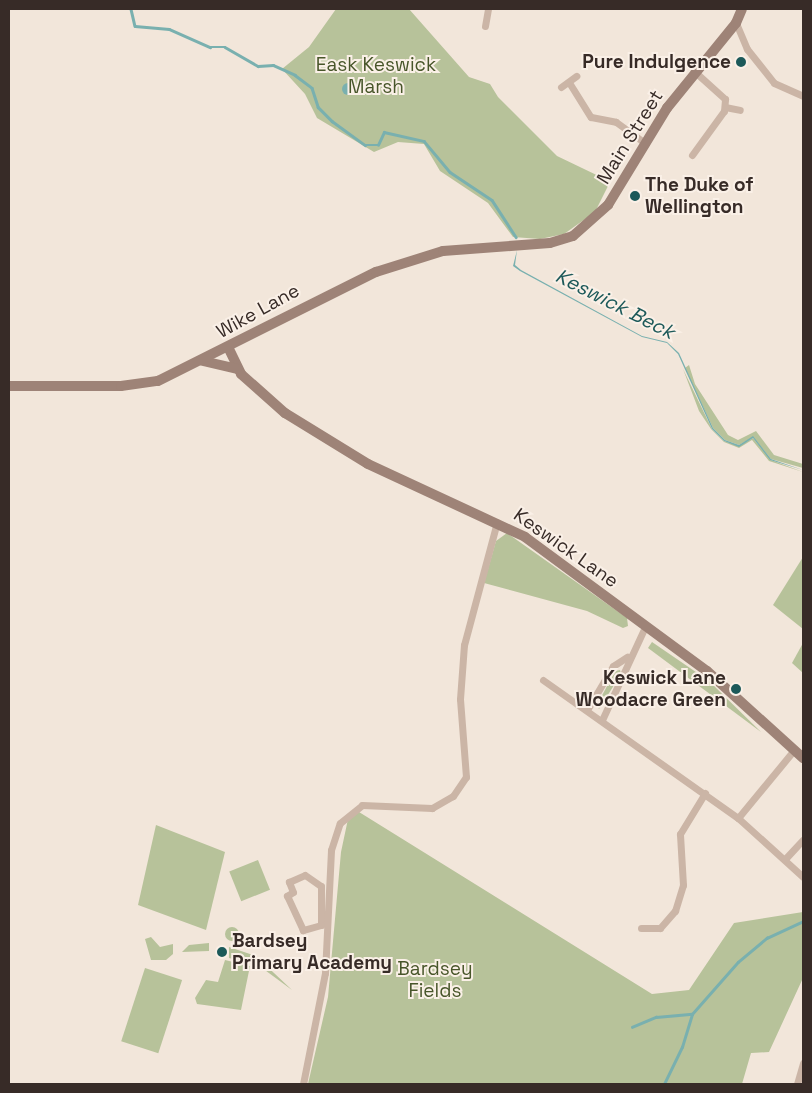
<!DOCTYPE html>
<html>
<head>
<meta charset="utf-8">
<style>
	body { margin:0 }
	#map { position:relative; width:812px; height:1093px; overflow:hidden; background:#f2e6da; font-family:"Space Grotesk",sans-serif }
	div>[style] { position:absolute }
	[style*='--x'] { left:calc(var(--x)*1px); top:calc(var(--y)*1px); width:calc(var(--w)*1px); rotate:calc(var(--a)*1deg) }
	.green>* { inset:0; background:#b7c29a; transform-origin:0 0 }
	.round { border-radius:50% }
	.water>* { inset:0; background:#79b0af }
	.stream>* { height:2.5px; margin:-1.25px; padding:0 1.25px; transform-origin:1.25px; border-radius:1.25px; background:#79b0af }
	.street>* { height:7px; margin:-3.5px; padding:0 3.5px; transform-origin:3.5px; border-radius:3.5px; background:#cbb5a6 }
	.secondary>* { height:10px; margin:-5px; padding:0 5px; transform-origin:5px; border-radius:5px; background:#9e8377 }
	.dots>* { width:14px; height:14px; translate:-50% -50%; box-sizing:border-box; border:2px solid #faf0e7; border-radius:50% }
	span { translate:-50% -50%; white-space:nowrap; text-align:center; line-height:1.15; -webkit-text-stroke:4px #faf0e7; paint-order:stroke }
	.poi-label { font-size:19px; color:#372b27; font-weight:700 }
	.right { translate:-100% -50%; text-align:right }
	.left { translate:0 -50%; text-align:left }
	.park-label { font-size:19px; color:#48562a }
	.street-label { font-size:19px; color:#372b27 }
	.water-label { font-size:20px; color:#1c5959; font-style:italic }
	.frame { position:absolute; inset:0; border:10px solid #372b27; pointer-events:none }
</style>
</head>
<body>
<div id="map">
	<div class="green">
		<i style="clip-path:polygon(336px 9px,409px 9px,469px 77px,490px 84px,498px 97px,557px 156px,607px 180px,608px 186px,595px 212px,564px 234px,540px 239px,513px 237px,488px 203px,440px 171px,424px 144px,398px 142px,374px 152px,317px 118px,305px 94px,282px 69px,309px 47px)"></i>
		<i style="clip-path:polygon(689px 365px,695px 384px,728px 435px,738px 440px,756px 431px,774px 455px,803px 464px,803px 468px,771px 459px,753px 437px,739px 445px,725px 440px,713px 428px,685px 368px)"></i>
		<i style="clip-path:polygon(683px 369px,712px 429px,724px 441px,739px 446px,753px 438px,771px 460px,803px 472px,769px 461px,752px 440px,739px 448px,724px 442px,711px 429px,699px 411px)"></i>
		<i style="clip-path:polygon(507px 533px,627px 618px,628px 626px,623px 628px,587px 611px,484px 583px,496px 541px)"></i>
		<i style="clip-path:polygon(803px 557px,803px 629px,773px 605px)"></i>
		<i style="clip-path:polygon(652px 642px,709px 681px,761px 732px,648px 648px)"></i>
		<i style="clip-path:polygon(803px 643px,803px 673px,792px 663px)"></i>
		<i style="clip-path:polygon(620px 670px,621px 674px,599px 709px,597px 705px,615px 671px)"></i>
		<i style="clip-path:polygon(359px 812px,652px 994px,689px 990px,734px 923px,803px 912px,803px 978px,769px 1052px,751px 1053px,742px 1084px,308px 1084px,328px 997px,341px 852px,348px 819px)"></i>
		<i style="clip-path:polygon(156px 825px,225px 852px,206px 930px,138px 905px)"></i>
		<i style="left:258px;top:860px;width:32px;height:31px;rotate:68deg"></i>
		<i class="round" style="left:225px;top:927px;width:14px;height:14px"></i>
		<i style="clip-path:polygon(151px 937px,160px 947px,173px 944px,173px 954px,166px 960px,151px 960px,145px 939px)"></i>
		<i style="clip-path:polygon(209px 943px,209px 951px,182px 952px,189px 945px)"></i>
		<i style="clip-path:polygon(229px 947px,256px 956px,292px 990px,258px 965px,229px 958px)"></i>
		<i style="clip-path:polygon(225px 960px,250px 966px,241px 1010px,197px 1004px,195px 998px,206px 980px,218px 982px)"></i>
		<i style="left:145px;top:968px;width:39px;height:77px;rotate:18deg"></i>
	</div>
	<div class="water">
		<i class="round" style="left:342px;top:83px;width:12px;height:12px"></i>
		<i style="clip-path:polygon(517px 250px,515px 265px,521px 270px,642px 336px,667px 342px,679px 353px,713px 428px,725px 440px,739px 445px,753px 436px,771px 459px,803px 470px,770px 460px,753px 438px,739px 447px,724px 441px,712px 429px,678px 354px,667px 343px,642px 337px,520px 271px,513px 266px)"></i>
	</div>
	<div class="stream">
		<i style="--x:131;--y:9;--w:17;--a:77"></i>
		<i style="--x:135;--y:26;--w:34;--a:5"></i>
		<i style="--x:169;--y:29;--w:45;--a:23.7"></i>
		<i style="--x:210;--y:47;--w:15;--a:0"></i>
		<i style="--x:225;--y:47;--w:38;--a:30"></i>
		<i style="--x:258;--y:66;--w:15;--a:-4"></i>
		<i style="--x:273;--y:65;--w:24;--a:24"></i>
		<i style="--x:295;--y:75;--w:21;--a:37"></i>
		<i style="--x:312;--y:88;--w:20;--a:72"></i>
		<i style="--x:318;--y:107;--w:20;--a:45"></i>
		<i style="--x:332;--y:121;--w:41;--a:36"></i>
		<i style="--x:365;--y:145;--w:13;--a:0"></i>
		<i style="--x:378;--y:145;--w:14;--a:-65"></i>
		<i style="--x:384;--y:132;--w:41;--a:12.7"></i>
		<i style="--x:424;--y:141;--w:40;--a:50"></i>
		<i style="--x:450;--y:172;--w:50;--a:33.7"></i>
		<i style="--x:492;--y:200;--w:44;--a:57"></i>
		<i style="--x:632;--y:1027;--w:26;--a:-23"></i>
		<i style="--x:656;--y:1017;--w:36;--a:-5"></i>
		<i style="--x:664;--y:1084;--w:41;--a:-64.1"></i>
		<i style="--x:682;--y:1047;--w:34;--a:-73"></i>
		<i style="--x:692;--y:1014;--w:69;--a:-48.5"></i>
		<i style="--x:738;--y:962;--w:38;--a:-40"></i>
		<i style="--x:767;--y:938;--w:40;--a:-25"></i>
	</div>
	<div class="street">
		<i style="--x:736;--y:23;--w:28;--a:67"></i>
		<i style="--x:747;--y:49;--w:43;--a:51.5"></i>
		<i style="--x:774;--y:83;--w:32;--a:24"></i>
		<i style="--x:485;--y:26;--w:17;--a:-80"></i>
		<i style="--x:570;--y:84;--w:39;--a:58"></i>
		<i style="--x:591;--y:117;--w:25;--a:11"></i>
		<i style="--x:616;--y:122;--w:37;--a:36"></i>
		<i style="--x:561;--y:87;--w:19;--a:-36"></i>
		<i style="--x:725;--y:107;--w:15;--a:11"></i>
		<i style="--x:692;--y:155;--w:54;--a:-54"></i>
		<i style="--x:724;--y:111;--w:12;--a:-85"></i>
		<i style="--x:725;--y:99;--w:42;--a:-137.9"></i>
		<i style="--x:543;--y:680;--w:239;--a:35.3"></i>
		<i style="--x:738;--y:818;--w:88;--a:-50.5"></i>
		<i style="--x:587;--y:710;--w:51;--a:-59.4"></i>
		<i style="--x:613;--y:666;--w:17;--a:-33"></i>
		<i style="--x:602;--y:720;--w:102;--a:-65.2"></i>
		<i style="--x:738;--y:818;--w:88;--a:42.2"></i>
		<i style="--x:785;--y:859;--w:26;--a:-47"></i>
		<i style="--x:305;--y:875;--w:19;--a:35"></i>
		<i style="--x:321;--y:886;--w:39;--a:90"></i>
		<i style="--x:321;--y:925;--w:19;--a:164"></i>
		<i style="--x:303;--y:930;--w:38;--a:-115"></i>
		<i style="--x:287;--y:896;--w:7;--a:-34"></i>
		<i style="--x:293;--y:892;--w:11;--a:-112"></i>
		<i style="--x:289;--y:882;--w:17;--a:-24"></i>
		<i style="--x:641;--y:928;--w:19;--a:0"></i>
		<i style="--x:660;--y:928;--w:23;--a:-49"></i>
		<i style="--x:675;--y:911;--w:27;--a:-73"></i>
		<i style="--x:683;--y:885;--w:51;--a:-93.4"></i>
		<i style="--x:680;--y:834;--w:48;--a:-58.6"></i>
		<i style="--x:303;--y:1084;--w:113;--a:-78.8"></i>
		<i style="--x:325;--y:973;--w:123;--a:-87.2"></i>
		<i style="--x:331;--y:850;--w:28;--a:-72"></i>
		<i style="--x:340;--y:823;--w:28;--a:-39"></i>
		<i style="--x:362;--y:805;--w:70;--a:2.5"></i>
		<i style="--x:432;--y:808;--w:24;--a:-30"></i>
		<i style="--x:453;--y:796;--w:23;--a:-56"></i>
		<i style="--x:466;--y:777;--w:78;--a:-94.4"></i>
		<i style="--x:460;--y:699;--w:54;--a:-85.8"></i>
		<i style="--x:464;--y:645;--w:127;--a:-75"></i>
		<i style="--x:797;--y:1084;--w:22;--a:-74"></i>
	</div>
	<div class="secondary">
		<i style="--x:228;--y:347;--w:30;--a:64"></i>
		<i style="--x:241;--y:374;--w:59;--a:41.6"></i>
		<i style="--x:285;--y:413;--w:97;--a:31.6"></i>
		<i style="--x:368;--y:464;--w:173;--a:24.9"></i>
		<i style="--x:525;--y:537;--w:226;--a:36.4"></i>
		<i style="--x:707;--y:671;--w:130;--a:42.2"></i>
		<i style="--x:203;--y:361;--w:35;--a:13"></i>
		<i style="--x:9;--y:386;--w:112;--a:0"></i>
		<i style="--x:121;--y:386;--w:37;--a:-8"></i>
		<i style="--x:158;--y:381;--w:244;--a:-26.6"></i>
		<i style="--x:376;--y:272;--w:70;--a:-17.4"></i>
		<i style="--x:443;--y:251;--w:107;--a:-4.3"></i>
		<i style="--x:550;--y:243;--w:24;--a:-17"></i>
		<i style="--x:573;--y:236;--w:47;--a:-41.5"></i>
		<i style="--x:608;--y:205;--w:114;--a:-58.7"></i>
		<i style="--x:667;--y:108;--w:109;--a:-50.9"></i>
		<i style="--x:736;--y:23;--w:15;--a:-67"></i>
	</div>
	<div class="dots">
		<i style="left:741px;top:62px;background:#1c5959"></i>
		<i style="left:635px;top:196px;background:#1c5959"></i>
		<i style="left:736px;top:689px;background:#1c5959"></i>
		<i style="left:222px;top:952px;background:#1c5959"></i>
	</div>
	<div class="poi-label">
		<span class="right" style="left:731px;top:62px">Pure Indulgence</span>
		<span class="left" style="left:645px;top:196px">The Duke of<br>Wellington</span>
		<span class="right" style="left:726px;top:689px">Keswick Lane<br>Woodacre Green</span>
		<span class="left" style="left:232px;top:952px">Bardsey<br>Primary Academy</span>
	</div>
	<div class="park-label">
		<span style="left:376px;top:76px">Eask Keswick<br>Marsh</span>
		<span style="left:435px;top:980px">Bardsey<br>Fields</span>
	</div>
	<div class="street-label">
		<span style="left:630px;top:137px;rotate:-58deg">Main Street</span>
		<span style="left:258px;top:311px;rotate:-29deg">Wike Lane</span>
		<span style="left:566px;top:548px;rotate:35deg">Keswick Lane</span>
	</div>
	<div class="water-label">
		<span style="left:615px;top:304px;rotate:27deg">Keswick Beck</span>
	</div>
	<div class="frame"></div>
</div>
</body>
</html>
